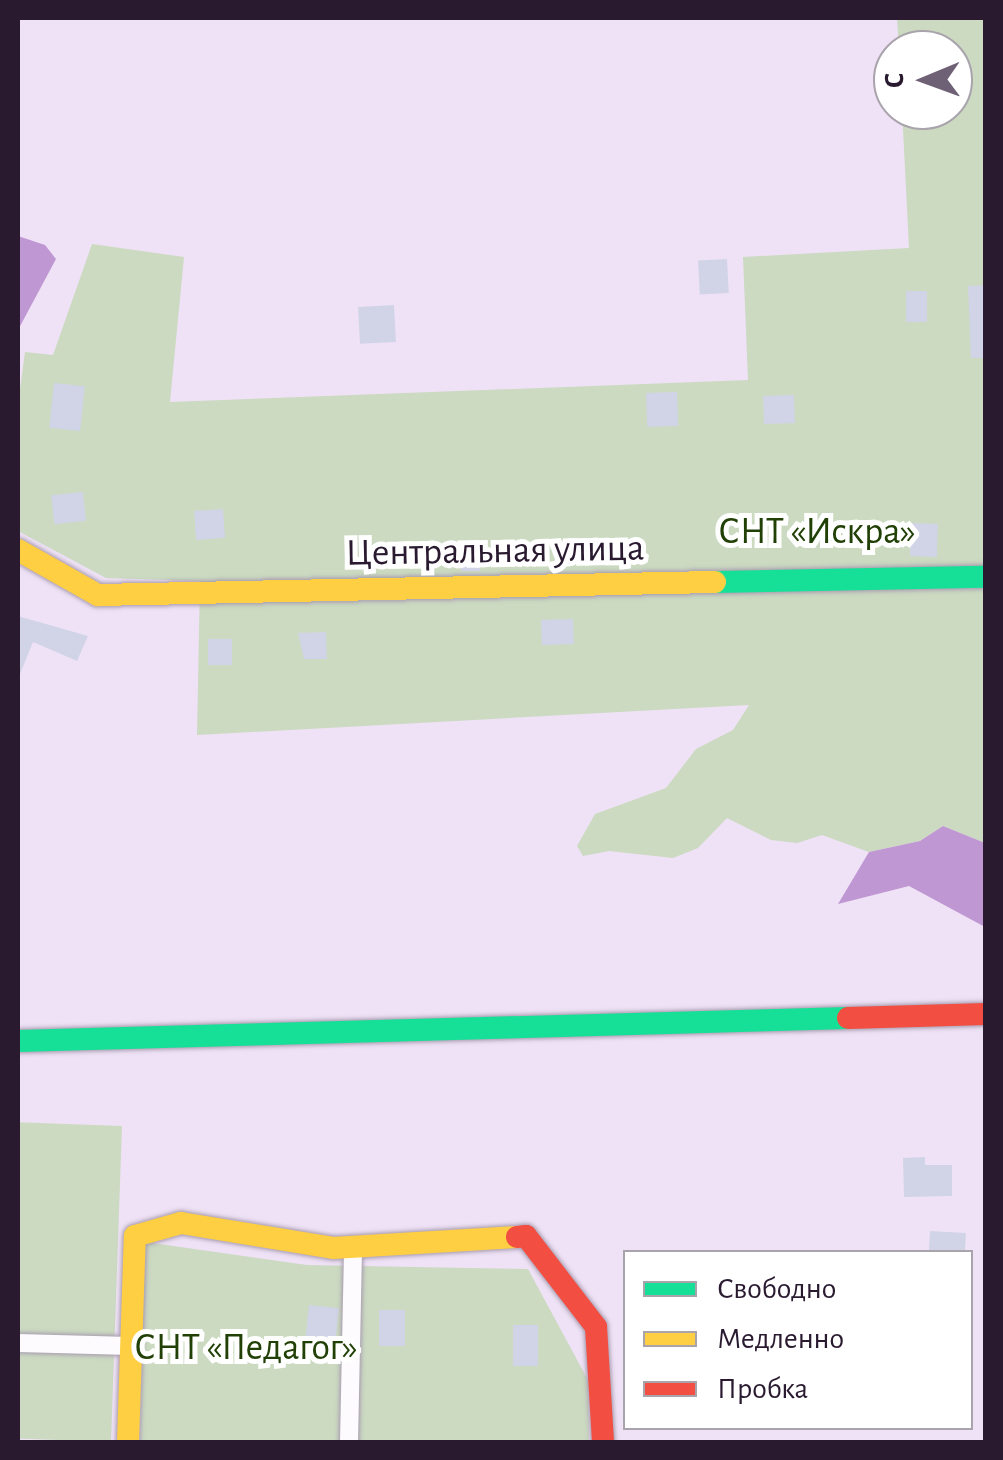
<!DOCTYPE html>
<html>
<head>
<meta charset="utf-8">
<style>
	body { margin:0 }
	#map { position:relative; width:1003px; height:1460px; overflow:hidden; background:#efe2f6; font-family:"Alegreya Sans",sans-serif }
	div>[style] { position:absolute }
	[style*='--x'] { left:calc(var(--x)*1px); top:calc(var(--y)*1px); width:calc(var(--w)*1px); rotate:calc(var(--a)*1deg) }
	.green>* { inset:0; background:#cbdac1; transform-origin:0 0 }
	.water>* { inset:0; background:#bf97d2 }
	.building>* { inset:0; background:#d1d4e7; transform-origin:0 0 }
	.roads { filter:drop-shadow(0 0 2px #a99db0) drop-shadow(0 0 2px #a99db0) }
	.street>* { height:18px; margin:-9px; padding:0 9px; transform-origin:9px; border-radius:9px; background:#fdfbfe }
	.fast>* { height:22px; margin:-11px; padding:0 11px; transform-origin:11px; border-radius:11px; background:#16e098 }
	.slow>* { height:22px; margin:-11px; padding:0 11px; transform-origin:11px; border-radius:11px; background:#ffcf43 }
	.jam>* { height:22px; margin:-11px; padding:0 11px; transform-origin:11px; border-radius:11px; background:#f24e42 }
	span { translate:-50% -50%; white-space:nowrap; text-align:center; line-height:1.15; -webkit-text-stroke:10px #fff; paint-order:stroke }
	.park-label { font-size:38px; color:#214006 }
	.street-label { font-size:38px; color:#291a30 }
	.frame { position:absolute; inset:0; border:20px solid #291a30; pointer-events:none }
	.legend { position:absolute; left:623px; top:1250px; width:350px; height:180px; box-sizing:border-box; background:#fff; border:2px solid #a9a3ac; margin:0; padding:12px 18px; list-style:none; font-size:30px; color:#291a30 }
	.legend li { display:flex; align-items:center; gap:20px; height:50px }
	.legend b { width:50px; border:2px solid #a9a3ac }
	.north { position:absolute; left:873px; top:30px; width:100px; height:100px; box-sizing:border-box; background:#fff; border:2px solid #a9a3ac; border-radius:50%; rotate:269deg; font-size:28px; font-weight:700; line-height:40px; text-align:center; color:#291a30 }
	.north::after { content:''; display:block; margin:auto; width:35px; height:45px; background:#6e6075; clip-path:polygon(50% 0,100% 100%,50% 72%,0 100%) }
</style>
</head>
<body>
<div id="map">
	<div class="green">
		<i style="clip-path:polygon(897px 18px,985px 18px,985px 843px,943px 826px,920px 841px,869px 852px,822px 835px,797px 843px,771px 840px,727px 818px,698px 848px,673px 858px,609px 851px,583px 856px,577px 846px,595px 814px,666px 788px,696px 749px,733px 730px,749px 705px,197px 735px,200px 581px,106px 578px,18px 531px,18px 404px,25px 352px,53px 355px,92px 244px,184px 257px,170px 402px,748px 380px,743px 257px,909px 248px,902px 110px,953px 110px,953px 50px,899px 50px)"></i>
		<i style="left:122px;top:1126px;width:316px;height:104px;rotate:92deg"></i>
		<i style="clip-path:polygon(145px 1242px,307px 1265px,528px 1269px,588px 1380px,589px 1442px,140px 1442px)"></i>
	</div>
	<div class="water">
		<i style="clip-path:polygon(18px 236px,45px 245px,56px 259px,18px 330px)"></i>
		<i style="clip-path:polygon(943px 826px,985px 843px,985px 927px,909px 886px,838px 904px,869px 852px,920px 841px)"></i>
	</div>
	<div class="building">
		<i style="left:727px;top:259px;width:34px;height:29px;rotate:87deg"></i>
		<i style="clip-path:polygon(986px 285px,986px 358px,971px 358px,968px 286px)"></i>
		<i style="left:906px;top:291px;width:21px;height:31px"></i>
		<i style="left:394px;top:305px;width:37px;height:36px;rotate:87deg"></i>
		<i style="left:54px;top:383px;width:31px;height:45px;rotate:6deg"></i>
		<i style="left:677px;top:392px;width:34px;height:31px;rotate:88deg"></i>
		<i style="left:794px;top:395px;width:28px;height:31px;rotate:88deg"></i>
		<i style="left:83px;top:492px;width:29px;height:32px;rotate:84deg"></i>
		<i style="left:223px;top:509px;width:29px;height:29px;rotate:86deg"></i>
		<i style="left:911px;top:523px;width:27px;height:33px;rotate:2deg"></i>
		<i style="left:480px;top:553px;width:18px;height:19px;rotate:90deg"></i>
		<i style="clip-path:polygon(18px 616px,88px 636px,77px 661px,33px 642px,18px 679px)"></i>
		<i style="left:573px;top:619px;width:25px;height:32px;rotate:88deg"></i>
		<i style="clip-path:polygon(326px 632px,327px 659px,304px 659px,298px 633px)"></i>
		<i style="left:232px;top:639px;width:26px;height:24px;rotate:90deg"></i>
		<i style="clip-path:polygon(925px 1157px,925px 1165px,952px 1165px,952px 1196px,904px 1197px,903px 1158px)"></i>
		<i style="left:930px;top:1231px;width:36px;height:21px;rotate:3deg"></i>
		<i style="left:309px;top:1305px;width:30px;height:37px;rotate:6deg"></i>
		<i style="left:379px;top:1310px;width:26px;height:36px"></i>
		<i style="left:513px;top:1325px;width:25px;height:41px"></i>
	</div>
	<div class="roads">
		<div class="street">
			<i style="--x:18;--y:1343;--w:113;--a:1.5"></i>
			<i style="--x:349;--y:1442;--w:196;--a:-88.8"></i>
		</div>
		<div class="fast">
			<i style="--x:715;--y:582;--w:271;--a:-1.1"></i>
			<i style="--x:18;--y:1041;--w:830;--a:-1.59"></i>
		</div>
		<div class="slow">
			<i style="--x:18;--y:550;--w:92;--a:29.4"></i>
			<i style="--x:98;--y:595;--w:617;--a:-1.21"></i>
			<i style="--x:128;--y:1442;--w:206;--a:-88.1"></i>
			<i style="--x:135;--y:1236;--w:48;--a:-15.8"></i>
			<i style="--x:181;--y:1223;--w:154;--a:9.3"></i>
			<i style="--x:333;--y:1248;--w:184;--a:-3.4"></i>
		</div>
		<div class="jam">
			<i style="--x:848;--y:1018;--w:138;--a:-1.7"></i>
			<i style="--x:517;--y:1237;--w:9;--a:-6"></i>
			<i style="--x:526;--y:1236;--w:115;--a:52.4"></i>
			<i style="--x:596;--y:1327;--w:115;--a:86.5"></i>
		</div>
	</div>
	<div class="park-label">
		<span style="left:817px;top:533px">СНТ «Искра»</span>
		<span style="left:246px;top:1349px">СНТ «Педагог»</span>
	</div>
	<div class="street-label">
		<span style="left:495px;top:552px;rotate:-1deg">Центральная улица</span>
	</div>
	<div class="frame"></div>
	<ul class="legend">
	<li><b style="height:12px;background:#16e098"></b>Свободно</li>
	<li><b style="height:12px;background:#ffcf43"></b>Медленно</li>
	<li><b style="height:12px;background:#f24e42"></b>Пробка</li>
	</ul>
	<div class="north">С</div>
</div>
</body>
</html>
